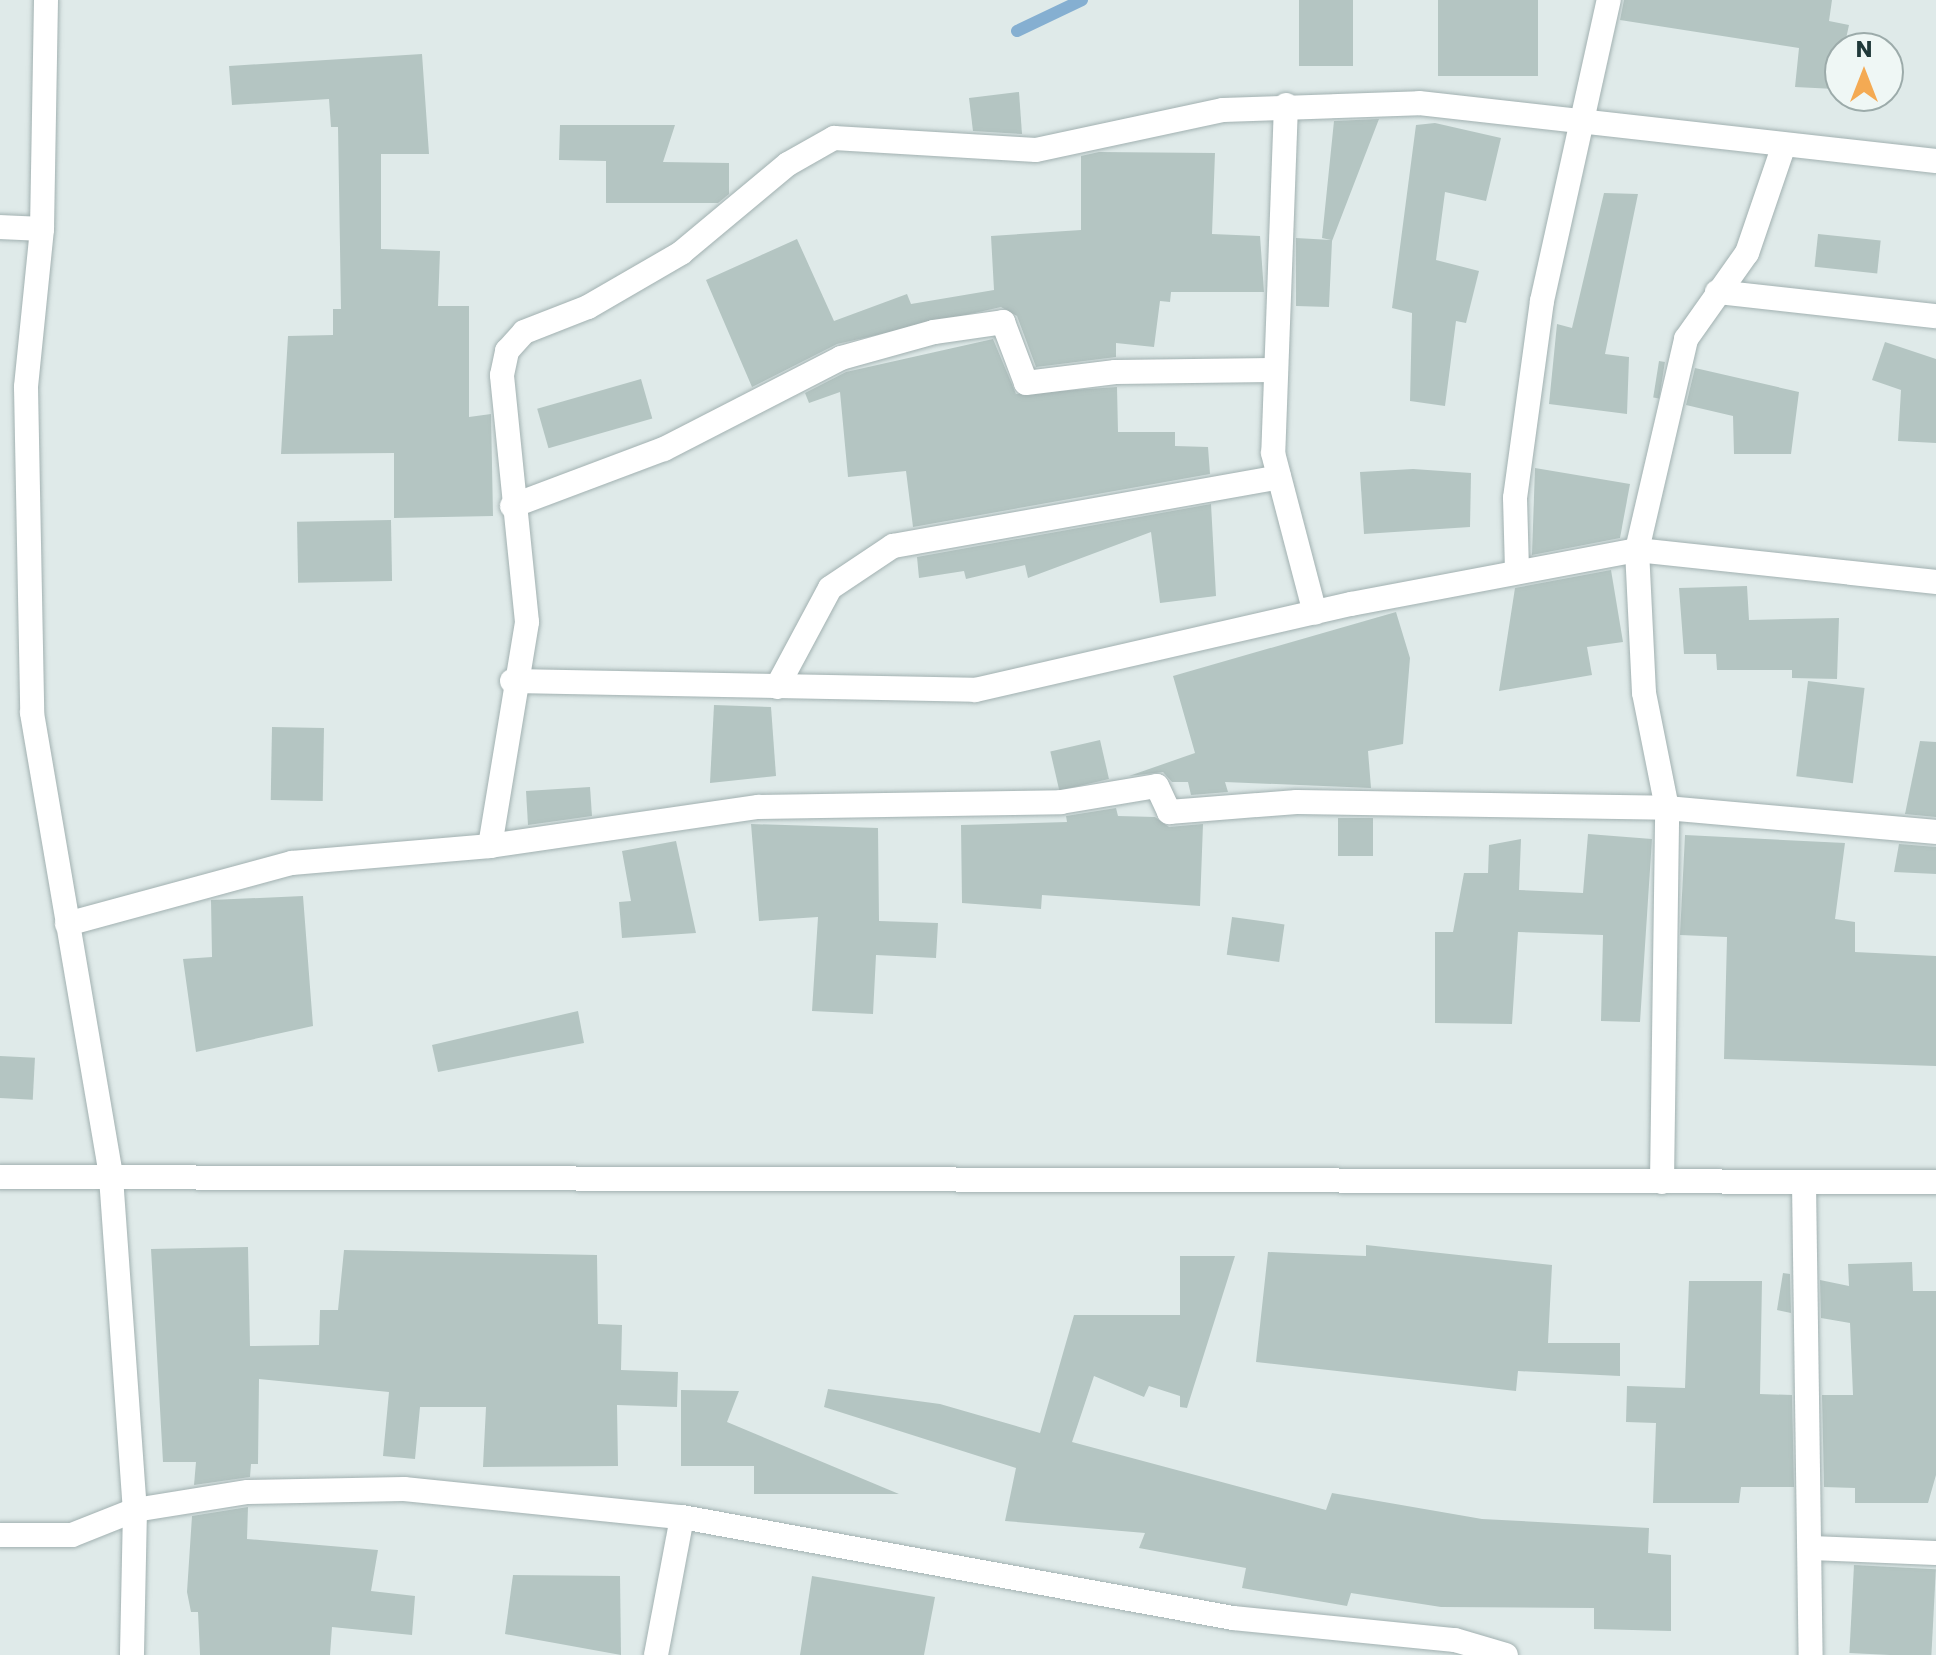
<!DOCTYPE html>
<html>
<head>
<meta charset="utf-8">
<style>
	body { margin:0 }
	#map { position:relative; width:1936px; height:1655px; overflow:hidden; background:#dfeae9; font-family:Poppins,sans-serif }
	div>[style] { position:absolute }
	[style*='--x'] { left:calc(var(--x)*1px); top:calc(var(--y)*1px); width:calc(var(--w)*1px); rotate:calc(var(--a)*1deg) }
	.stream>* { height:12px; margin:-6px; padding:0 6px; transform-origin:6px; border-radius:6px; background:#85afd1 }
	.building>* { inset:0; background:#b4c5c2; transform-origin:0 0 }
	.roads { filter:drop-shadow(0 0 2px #a2b1b1) drop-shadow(0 0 2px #a2b1b1) }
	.minor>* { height:24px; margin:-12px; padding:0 12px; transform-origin:12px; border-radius:12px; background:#fff }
	.tertiary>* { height:24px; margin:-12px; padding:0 12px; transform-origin:12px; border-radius:12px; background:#fff }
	span { translate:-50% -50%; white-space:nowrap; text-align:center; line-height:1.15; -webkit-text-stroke:6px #eff7f5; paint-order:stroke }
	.north { position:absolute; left:1824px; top:32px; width:80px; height:80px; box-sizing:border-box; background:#eff7f5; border:2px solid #9cabaa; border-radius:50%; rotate:0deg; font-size:22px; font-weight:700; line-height:32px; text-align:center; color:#20393a }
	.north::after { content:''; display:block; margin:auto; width:28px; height:36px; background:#f4aa53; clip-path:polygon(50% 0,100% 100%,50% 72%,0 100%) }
</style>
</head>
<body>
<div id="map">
	<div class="stream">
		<i style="--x:1017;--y:31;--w:72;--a:-25.5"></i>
	</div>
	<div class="building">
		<i style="left:1299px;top:0;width:54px;height:66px"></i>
		<i style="left:1438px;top:0;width:100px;height:76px"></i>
		<i style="clip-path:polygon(1624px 0,1832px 0,1829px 21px,1849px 25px,1835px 89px,1795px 87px,1799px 48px,1620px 20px)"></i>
		<i style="clip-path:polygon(422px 54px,429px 154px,381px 154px,381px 249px,440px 251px,438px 306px,469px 306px,469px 417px,491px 414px,493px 516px,394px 518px,394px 453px,281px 454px,288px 336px,333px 335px,333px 309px,341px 309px,338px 127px,331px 127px,329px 99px,232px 105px,229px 66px)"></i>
		<i style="clip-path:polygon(1019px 92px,1022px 134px,973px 131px,969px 98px)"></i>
		<i style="clip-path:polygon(1379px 119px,1332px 241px,1329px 307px,1296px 306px,1296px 238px,1331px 240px,1322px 238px,1334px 121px)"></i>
		<i style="clip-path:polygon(1435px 123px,1501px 138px,1486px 201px,1445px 192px,1436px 260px,1479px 271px,1466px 323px,1456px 321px,1445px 406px,1410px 401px,1412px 313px,1392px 308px,1416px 125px)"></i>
		<i style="clip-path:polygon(560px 125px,675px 125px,663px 162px,729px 163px,729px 194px,718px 203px,606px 203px,606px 161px,559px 160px)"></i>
		<i style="clip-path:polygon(1099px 152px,1215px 153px,1212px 234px,1260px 236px,1264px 292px,1171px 292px,1170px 302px,1160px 301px,1154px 347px,1116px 343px,1116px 357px,1036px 367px,1017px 316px,1001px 307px,837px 344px,752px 387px,706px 280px,797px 239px,834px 321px,907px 294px,911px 304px,994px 290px,991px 236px,1081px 230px,1081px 156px)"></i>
		<i style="clip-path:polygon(1604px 193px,1638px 194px,1605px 354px,1629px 357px,1627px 414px,1549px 404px,1557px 324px,1572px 328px)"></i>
		<i style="left:1818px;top:234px;width:63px;height:33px;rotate:6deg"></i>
		<i style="clip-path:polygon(993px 339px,1016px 394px,1117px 387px,1118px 432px,1175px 432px,1175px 446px,1208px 447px,1210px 474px,913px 527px,906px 471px,848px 477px,840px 392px,809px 403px,805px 393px,846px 372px)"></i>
		<i style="clip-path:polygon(1885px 342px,1936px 359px,1936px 443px,1898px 441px,1901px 390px,1872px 380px)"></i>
		<i style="left:1659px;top:361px;width:6px;height:37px;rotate:9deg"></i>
		<i style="clip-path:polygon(1695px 368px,1799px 392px,1791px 454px,1734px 454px,1733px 416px,1686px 405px)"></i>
		<i style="left:641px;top:379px;width:41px;height:108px;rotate:74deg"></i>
		<i style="clip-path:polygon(1535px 468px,1630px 484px,1620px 538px,1532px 555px)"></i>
		<i style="clip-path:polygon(1413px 469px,1471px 473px,1470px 527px,1364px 534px,1360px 472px)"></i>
		<i style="clip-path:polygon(1211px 504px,1216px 596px,1160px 603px,1151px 532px,1028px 578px,1025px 565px,966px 579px,964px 571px,919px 578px,917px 557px)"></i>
		<i style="left:391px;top:520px;width:61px;height:94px;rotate:89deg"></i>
		<i style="clip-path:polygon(1611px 570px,1623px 642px,1587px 647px,1592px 675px,1499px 691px,1515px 588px)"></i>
		<i style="clip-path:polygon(1747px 586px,1749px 620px,1839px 618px,1837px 679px,1792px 678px,1792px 670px,1717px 670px,1716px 654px,1684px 654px,1679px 588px)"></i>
		<i style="clip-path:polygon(1396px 612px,1410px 658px,1403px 744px,1368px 751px,1371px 788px,1225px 782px,1228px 792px,1191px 795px,1188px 782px,1172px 782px,1163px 772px,1129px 776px,1195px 753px,1173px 676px)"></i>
		<i style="left:1808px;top:681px;width:57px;height:96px;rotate:7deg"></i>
		<i style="clip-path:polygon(714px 705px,771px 707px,776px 776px,710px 783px)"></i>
		<i style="left:272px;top:727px;width:52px;height:73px;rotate:1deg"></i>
		<i style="left:1100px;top:740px;width:40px;height:51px;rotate:77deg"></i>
		<i style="clip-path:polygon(1920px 741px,1936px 742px,1936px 817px,1905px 814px)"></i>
		<i style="clip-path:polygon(590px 787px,592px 816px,528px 825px,526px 791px)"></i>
		<i style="clip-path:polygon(1116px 808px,1118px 816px,1155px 817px,1169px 827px,1203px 824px,1200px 906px,1042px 895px,1041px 909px,962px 903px,961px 825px,1067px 822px,1066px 816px)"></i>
		<i style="left:1338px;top:818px;width:35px;height:38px"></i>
		<i style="clip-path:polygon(751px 824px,878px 828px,879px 921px,938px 923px,936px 958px,876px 955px,873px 1014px,812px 1011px,818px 917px,759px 921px)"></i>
		<i style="clip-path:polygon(1588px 834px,1652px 839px,1640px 1022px,1601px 1021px,1603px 935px,1518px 932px,1512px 1024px,1435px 1023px,1435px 932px,1453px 932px,1464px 873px,1488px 873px,1489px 845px,1521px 839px,1519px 890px,1583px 893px)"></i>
		<i style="clip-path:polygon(1685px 835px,1845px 843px,1835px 919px,1855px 922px,1855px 952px,1936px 956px,1936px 1066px,1724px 1059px,1727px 937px,1680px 935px)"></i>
		<i style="clip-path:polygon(676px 841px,696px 933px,622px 938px,619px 902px,631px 901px,622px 851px)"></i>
		<i style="clip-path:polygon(1899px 844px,1936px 847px,1936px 874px,1894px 872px)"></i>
		<i style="clip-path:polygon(303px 896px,313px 1026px,196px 1052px,183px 959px,212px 957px,211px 900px)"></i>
		<i style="left:1232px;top:917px;width:53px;height:38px;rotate:8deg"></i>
		<i style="clip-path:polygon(578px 1011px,584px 1043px,438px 1072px,432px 1045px)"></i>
		<i style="left:0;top:1056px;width:35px;height:42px;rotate:3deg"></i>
		<i style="clip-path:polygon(1366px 1245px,1552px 1265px,1548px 1343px,1620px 1343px,1620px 1376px,1518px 1371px,1516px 1391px,1256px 1362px,1268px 1252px,1366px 1256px)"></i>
		<i style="clip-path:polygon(248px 1247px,250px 1346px,319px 1345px,320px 1310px,338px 1310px,344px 1250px,597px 1255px,598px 1324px,622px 1325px,621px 1370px,678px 1372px,677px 1407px,617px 1405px,618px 1466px,483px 1467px,486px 1407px,420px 1407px,415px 1459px,383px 1456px,389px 1392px,259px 1379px,258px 1464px,251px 1464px,250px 1477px,194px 1485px,196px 1462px,163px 1462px,151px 1249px)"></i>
		<i style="clip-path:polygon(1180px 1256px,1235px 1256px,1187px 1408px,1180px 1407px,1180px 1396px,1149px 1386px,1144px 1397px,1094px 1376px,1072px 1442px,1326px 1510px,1332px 1493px,1482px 1519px,1649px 1528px,1648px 1553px,1671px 1555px,1671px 1631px,1594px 1629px,1594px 1608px,1441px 1607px,1351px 1593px,1347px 1606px,1242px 1588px,1246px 1568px,1139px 1548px,1145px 1533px,1005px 1521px,1016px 1468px,824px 1407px,828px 1389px,940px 1404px,1040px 1433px,1074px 1315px,1180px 1315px)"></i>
		<i style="clip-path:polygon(1912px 1262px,1913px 1291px,1936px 1291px,1936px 1475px,1928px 1503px,1855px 1503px,1855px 1488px,1824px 1487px,1822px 1395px,1853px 1395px,1850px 1323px,1821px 1318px,1820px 1280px,1849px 1286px,1848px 1264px)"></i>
		<i style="clip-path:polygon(1783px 1273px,1790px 1274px,1791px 1313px,1777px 1310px)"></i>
		<i style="clip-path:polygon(1689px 1281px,1762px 1281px,1760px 1394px,1792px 1395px,1794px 1487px,1741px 1487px,1739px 1503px,1653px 1503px,1656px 1423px,1626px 1422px,1627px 1386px,1685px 1388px)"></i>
		<i style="clip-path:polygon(681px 1390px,739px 1391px,727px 1422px,899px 1494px,754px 1494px,754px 1466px,681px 1466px)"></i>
		<i style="clip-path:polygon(248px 1507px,247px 1539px,378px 1550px,371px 1591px,415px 1596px,412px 1635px,332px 1627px,330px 1655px,200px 1655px,198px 1612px,191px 1612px,187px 1592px,192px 1516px)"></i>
		<i style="left:1854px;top:1565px;width:82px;height:88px;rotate:3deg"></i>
		<i style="clip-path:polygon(513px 1575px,620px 1576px,621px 1655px,505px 1634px)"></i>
		<i style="clip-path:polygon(812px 1576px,935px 1597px,924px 1655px,800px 1655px)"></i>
	</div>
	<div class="roads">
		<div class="minor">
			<i style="--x:46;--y:0;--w:229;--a:91"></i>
			<i style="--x:42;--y:229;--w:159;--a:95.8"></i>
			<i style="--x:26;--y:387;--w:326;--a:88.9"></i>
			<i style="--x:32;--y:713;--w:471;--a:80.3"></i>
			<i style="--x:111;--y:1177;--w:334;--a:85.9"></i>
			<i style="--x:135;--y:1510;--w:145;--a:91.2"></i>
			<i style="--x:1286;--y:105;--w:348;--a:92.1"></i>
			<i style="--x:1273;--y:453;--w:165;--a:75.3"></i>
			<i style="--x:0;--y:227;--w:42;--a:2.7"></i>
			<i style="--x:1717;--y:292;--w:220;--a:6.3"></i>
			<i style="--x:512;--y:506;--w:162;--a:-20.6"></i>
			<i style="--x:664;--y:449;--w:199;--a:-27.2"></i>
			<i style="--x:841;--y:358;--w:97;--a:-15.6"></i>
			<i style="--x:934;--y:332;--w:70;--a:-8.2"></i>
			<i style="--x:1003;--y:322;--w:65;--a:69.3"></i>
			<i style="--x:1026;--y:383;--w:90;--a:-7"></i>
			<i style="--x:1115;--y:372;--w:156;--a:-0.7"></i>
			<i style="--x:1517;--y:570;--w:72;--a:-91.6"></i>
			<i style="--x:1515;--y:498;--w:199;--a:-82.2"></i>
			<i style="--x:1542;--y:301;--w:308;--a:-77.5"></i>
			<i style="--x:512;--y:681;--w:463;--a:1.1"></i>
			<i style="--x:975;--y:690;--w:386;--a:-12.9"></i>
			<i style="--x:1351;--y:604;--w:291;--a:-10.7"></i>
			<i style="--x:1637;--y:550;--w:301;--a:6.1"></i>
			<i style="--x:777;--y:687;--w:112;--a:-61.8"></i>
			<i style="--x:830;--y:588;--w:76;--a:-33.7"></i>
			<i style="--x:893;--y:546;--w:392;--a:-10.1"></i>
			<i style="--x:490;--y:846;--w:227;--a:-80.6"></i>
			<i style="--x:527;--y:622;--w:248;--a:-95.8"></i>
			<i style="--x:502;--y:375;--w:25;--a:-78"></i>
			<i style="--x:507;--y:351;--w:25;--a:-48"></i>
			<i style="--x:524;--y:332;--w:69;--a:-21.3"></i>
			<i style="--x:588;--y:307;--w:108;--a:-30.1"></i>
			<i style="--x:681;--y:253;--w:139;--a:-39.8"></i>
			<i style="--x:788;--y:164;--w:53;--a:-29.5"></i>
			<i style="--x:834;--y:138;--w:202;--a:3.4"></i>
			<i style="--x:1036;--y:150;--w:191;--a:-12.1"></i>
			<i style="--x:1223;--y:110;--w:196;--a:-2"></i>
			<i style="--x:1419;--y:103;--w:520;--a:6.4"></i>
			<i style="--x:67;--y:924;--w:233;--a:-15.2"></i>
			<i style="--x:292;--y:863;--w:199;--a:-4.9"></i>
			<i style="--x:490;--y:846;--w:271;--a:-8.3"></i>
			<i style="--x:758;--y:807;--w:303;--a:-0.9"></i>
			<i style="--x:1061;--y:802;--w:97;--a:-9.5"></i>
			<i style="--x:1157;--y:786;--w:29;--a:65"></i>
			<i style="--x:1169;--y:812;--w:128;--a:-4.5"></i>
			<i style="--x:1297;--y:802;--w:370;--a:0.9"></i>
			<i style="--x:1667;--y:808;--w:270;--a:5.1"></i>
			<i style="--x:1662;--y:1182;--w:374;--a:-89.2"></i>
			<i style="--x:1667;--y:808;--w:117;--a:-101.3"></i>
			<i style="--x:1644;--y:693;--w:143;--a:-92.8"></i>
			<i style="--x:1637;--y:550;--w:217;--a:-76.9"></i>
			<i style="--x:1686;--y:339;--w:105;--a:-54.7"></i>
			<i style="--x:1747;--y:253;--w:111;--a:-71.1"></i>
			<i style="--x:1804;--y:1183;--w:472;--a:89.2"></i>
			<i style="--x:0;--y:1535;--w:72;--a:0"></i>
			<i style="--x:72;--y:1535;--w:68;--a:-21.6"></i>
			<i style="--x:135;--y:1510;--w:114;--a:-9.1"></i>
			<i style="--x:248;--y:1492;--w:156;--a:-1.1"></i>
			<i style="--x:404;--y:1489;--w:279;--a:5.8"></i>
			<i style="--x:682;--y:1517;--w:560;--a:10.39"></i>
			<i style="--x:1233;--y:1618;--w:223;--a:5.7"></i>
			<i style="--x:1455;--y:1640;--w:53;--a:16.4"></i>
			<i style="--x:1811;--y:1548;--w:125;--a:2.3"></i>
			<i style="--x:656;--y:1655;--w:140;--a:-79.3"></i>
		</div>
		<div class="tertiary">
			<i style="--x:0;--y:1177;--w:1936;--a:0.15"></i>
		</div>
	</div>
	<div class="north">N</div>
</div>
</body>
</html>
